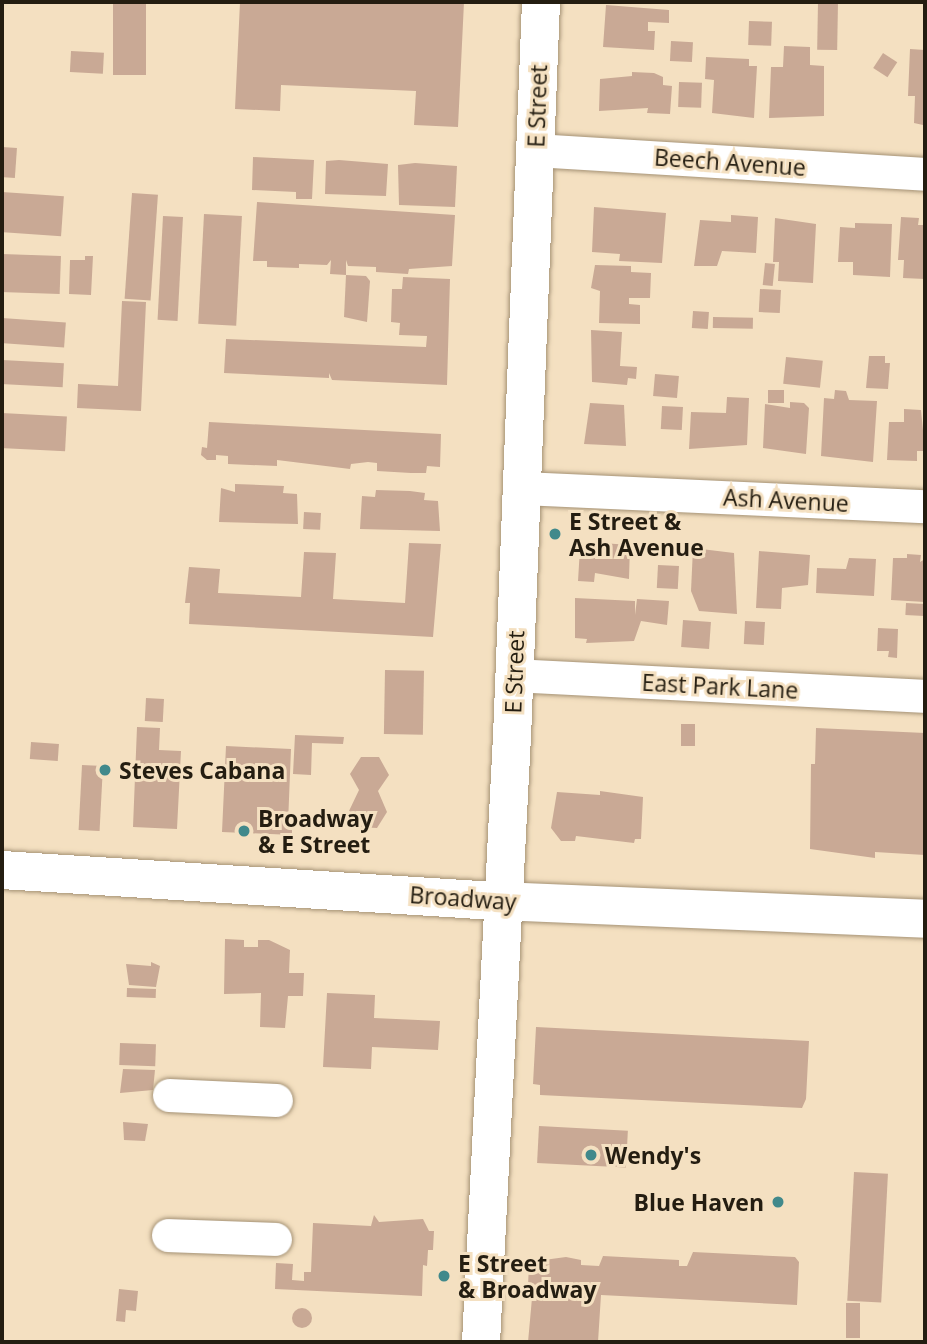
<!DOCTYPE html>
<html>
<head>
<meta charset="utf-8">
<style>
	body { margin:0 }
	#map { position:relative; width:927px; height:1344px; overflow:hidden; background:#f4e0c1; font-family:"Open Sans",sans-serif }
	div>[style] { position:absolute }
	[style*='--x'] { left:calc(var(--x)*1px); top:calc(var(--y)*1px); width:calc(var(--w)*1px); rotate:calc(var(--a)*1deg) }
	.building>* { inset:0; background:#c9a995; transform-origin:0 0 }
	.round { border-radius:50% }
	.roads { filter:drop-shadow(0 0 2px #a59275) drop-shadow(0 0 2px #a59275) }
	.minor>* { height:33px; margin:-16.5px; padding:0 16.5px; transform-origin:16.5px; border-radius:16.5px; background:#fff }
	.major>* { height:38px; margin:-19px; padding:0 19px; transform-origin:19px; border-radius:19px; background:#fff }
	.dots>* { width:19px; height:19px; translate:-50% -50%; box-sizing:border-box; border:4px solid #f4e0c1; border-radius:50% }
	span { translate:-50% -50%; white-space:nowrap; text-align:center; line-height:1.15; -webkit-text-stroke:6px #f4e0c1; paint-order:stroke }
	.street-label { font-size:23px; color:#241d11 }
	.poi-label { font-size:23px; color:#241d11; font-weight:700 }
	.left { translate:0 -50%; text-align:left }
	.right { translate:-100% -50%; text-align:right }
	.frame { position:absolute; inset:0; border:4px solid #241d11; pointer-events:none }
</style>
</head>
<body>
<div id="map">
	<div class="building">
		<i style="left:113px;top:2px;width:33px;height:73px"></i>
		<i style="clip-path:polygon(240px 2px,464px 2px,458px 127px,414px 125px,416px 91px,281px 85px,280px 111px,235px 109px)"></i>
		<i style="left:838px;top:2px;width:48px;height:20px;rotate:91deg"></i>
		<i style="clip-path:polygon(606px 5px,669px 10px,669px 23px,648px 22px,648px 31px,655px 31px,654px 50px,603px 47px)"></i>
		<i style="left:749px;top:21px;width:23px;height:24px;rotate:2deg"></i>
		<i style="left:671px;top:41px;width:22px;height:20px;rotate:3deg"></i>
		<i style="clip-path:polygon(784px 46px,810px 47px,810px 65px,824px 66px,824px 116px,769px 118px,771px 67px,783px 67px)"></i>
		<i style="clip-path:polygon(910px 49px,925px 50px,923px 125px,914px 123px,915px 96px,908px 96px)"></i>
		<i style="left:71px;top:51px;width:33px;height:21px;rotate:3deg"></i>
		<i style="left:883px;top:53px;width:17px;height:18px;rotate:33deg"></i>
		<i style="clip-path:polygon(706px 57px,749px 59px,749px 66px,757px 66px,754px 118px,712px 113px,714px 80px,705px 79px)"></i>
		<i style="clip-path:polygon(632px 72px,654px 73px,663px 77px,663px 85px,672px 86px,670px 114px,647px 113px,648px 108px,599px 111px,600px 79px,632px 76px)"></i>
		<i style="left:679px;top:82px;width:23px;height:25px;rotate:2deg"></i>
		<i style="left:2px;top:147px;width:15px;height:30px;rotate:4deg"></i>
		<i style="clip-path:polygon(253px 157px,314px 160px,312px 199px,296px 199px,296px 192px,252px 190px)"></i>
		<i style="clip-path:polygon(339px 160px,388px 164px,386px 196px,325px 194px,326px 161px)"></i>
		<i style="clip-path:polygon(415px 163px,457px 166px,455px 207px,399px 205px,398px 165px)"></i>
		<i style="left:2px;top:192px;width:62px;height:40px;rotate:4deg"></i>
		<i style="left:132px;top:193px;width:26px;height:106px;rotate:4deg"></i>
		<i style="clip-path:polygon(257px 202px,455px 215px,452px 266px,409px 269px,408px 274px,376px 272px,376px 267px,348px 266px,346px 260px,346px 275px,330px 274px,331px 260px,327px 265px,299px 264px,299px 268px,267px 267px,267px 261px,253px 261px)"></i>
		<i style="clip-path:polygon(594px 207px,666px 213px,662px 263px,619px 261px,620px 254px,592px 252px)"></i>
		<i style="left:204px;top:214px;width:38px;height:110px;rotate:3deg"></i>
		<i style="clip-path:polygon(731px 215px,758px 217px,756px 253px,722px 251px,717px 266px,694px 266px,700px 220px,731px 222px)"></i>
		<i style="left:163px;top:216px;width:20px;height:104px;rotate:3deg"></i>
		<i style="clip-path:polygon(901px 217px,919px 218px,918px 225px,925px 225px,925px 279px,903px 278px,904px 260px,898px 260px)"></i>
		<i style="clip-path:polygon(775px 218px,816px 224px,813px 283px,778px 281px,779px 262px,773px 262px)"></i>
		<i style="clip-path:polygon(855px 223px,892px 224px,890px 277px,853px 275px,853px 262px,838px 262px,840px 227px,855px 228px)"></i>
		<i style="left:2px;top:254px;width:59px;height:38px;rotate:2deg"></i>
		<i style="clip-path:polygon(85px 256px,93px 256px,91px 295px,69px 294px,70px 260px,85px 260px)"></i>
		<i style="left:765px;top:263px;width:10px;height:22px;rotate:6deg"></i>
		<i style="clip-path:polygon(595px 265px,631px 266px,631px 272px,651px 273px,650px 298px,629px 298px,629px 304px,640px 305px,640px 324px,599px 323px,600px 291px,591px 288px)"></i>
		<i style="clip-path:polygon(346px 275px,366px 276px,370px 281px,367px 322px,344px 317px)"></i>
		<i style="clip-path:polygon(403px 277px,450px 279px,447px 385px,332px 380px,329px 373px,329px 378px,224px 373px,226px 339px,426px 347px,427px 336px,399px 335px,400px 323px,391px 322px,392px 289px,402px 289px)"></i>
		<i style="left:760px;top:289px;width:21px;height:23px;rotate:3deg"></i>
		<i style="clip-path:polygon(122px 301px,146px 302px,141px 411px,77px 408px,78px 384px,118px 386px)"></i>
		<i style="left:693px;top:311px;width:16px;height:17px;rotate:4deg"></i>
		<i style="left:713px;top:317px;width:40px;height:11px;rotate:1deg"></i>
		<i style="left:2px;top:318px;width:64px;height:25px;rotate:4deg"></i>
		<i style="clip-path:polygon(591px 330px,622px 332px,620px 366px,637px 367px,636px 379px,628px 378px,627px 385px,592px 382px)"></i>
		<i style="clip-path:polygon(869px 356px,885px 356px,885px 363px,890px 363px,888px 389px,866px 388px)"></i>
		<i style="left:786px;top:357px;width:37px;height:27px;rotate:6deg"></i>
		<i style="left:2px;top:360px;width:62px;height:24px;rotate:3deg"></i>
		<i style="left:655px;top:374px;width:24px;height:22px;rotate:5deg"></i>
		<i style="left:768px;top:390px;width:16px;height:13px"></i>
		<i style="clip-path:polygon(835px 390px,846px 391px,849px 400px,877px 401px,873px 462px,821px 456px,824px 398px,834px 399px)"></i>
		<i style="clip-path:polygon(727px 397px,749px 398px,747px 445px,689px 449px,691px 412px,726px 413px)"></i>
		<i style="clip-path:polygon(790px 402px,804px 403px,809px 408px,806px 454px,763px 448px,765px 404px,790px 408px)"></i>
		<i style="clip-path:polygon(590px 403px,624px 405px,626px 446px,584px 444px)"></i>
		<i style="left:662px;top:406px;width:21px;height:23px;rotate:3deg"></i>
		<i style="clip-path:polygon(904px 409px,921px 410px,925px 451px,917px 451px,917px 461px,887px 460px,889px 422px,904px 422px)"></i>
		<i style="left:2px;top:413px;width:65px;height:35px;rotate:3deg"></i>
		<i style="clip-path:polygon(209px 422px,441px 434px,440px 467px,427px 466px,426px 473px,411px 473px,377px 471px,377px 463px,368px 462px,351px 464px,350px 469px,277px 460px,277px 466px,228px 464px,228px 456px,216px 455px,216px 460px,207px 460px,201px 455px,202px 447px,207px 448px)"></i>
		<i style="clip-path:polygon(235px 484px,284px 486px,283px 493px,297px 494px,298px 524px,219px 522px,221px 488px,235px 492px)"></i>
		<i style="clip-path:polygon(376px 490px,410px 491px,425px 493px,424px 500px,438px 501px,440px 531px,360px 529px,362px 496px,375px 497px)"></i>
		<i style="left:304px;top:512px;width:17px;height:17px;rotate:3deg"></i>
		<i style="clip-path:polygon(409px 543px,441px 544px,433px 637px,189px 624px,190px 603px,185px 603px,189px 567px,220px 569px,218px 593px,301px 597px,304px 552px,336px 553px,333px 599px,405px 603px)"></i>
		<i style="clip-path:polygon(602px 543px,630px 545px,629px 579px,595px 573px,594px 582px,578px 581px,580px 548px,602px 549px)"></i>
		<i style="clip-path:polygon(693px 548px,734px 553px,737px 614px,699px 611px,691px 591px)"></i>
		<i style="clip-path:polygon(759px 551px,810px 555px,808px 585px,782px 588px,781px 609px,756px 608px)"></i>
		<i style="clip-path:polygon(907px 554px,921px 555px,920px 562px,925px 559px,925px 602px,891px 600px,893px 558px,907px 558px)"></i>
		<i style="clip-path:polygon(849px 558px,876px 559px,874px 596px,816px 593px,817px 568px,846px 569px)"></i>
		<i style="left:658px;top:565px;width:21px;height:23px;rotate:3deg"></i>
		<i style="clip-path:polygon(575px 598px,635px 601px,635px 615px,637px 599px,669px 601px,667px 625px,641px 621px,634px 641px,586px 643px,587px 639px,575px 638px)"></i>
		<i style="left:906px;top:603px;width:19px;height:12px;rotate:3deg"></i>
		<i style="left:683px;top:620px;width:28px;height:27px;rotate:4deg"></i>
		<i style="left:745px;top:621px;width:20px;height:23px;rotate:3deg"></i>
		<i style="clip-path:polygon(878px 628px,898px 629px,897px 658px,888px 657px,889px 651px,877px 651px)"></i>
		<i style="left:385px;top:670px;width:39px;height:64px;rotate:1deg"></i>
		<i style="left:146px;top:698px;width:18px;height:23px;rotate:3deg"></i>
		<i style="left:681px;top:724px;width:14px;height:22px"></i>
		<i style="clip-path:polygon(137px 727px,160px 728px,159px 750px,181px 751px,177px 829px,133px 827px)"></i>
		<i style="clip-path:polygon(816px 728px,925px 733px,925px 855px,875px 852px,875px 858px,810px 849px,811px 764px,815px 764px)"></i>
		<i style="clip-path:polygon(295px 735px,344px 737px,343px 744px,312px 743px,311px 775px,293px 774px)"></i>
		<i style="left:31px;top:742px;width:28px;height:17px;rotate:4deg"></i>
		<i style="clip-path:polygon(226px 746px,291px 749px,288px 824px,292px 824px,292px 835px,222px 832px)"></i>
		<i style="clip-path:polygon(361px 757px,379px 757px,389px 775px,378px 791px,387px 812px,377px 828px,358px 827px,349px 811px,359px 790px,350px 774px)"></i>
		<i style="left:82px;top:765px;width:21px;height:65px;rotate:3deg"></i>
		<i style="clip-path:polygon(600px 791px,643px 797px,641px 839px,635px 839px,634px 843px,576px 836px,575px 841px,561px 841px,551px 828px,557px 792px,600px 795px)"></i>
		<i style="clip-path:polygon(225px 939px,244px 940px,244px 947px,258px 947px,258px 940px,269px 940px,290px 950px,289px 973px,304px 973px,303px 996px,288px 996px,285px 1028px,260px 1027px,261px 993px,224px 994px)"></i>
		<i style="clip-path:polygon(151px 962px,160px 966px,156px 987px,129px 985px,126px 964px,151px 966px)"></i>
		<i style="left:127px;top:988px;width:29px;height:9px;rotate:2deg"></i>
		<i style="clip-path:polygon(327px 993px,375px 995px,374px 1018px,440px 1021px,438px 1050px,372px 1047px,371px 1069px,323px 1067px)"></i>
		<i style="clip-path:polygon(536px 1027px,809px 1041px,806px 1099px,802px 1108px,540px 1095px,540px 1085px,533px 1084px)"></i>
		<i style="left:120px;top:1043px;width:36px;height:22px;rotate:2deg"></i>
		<i style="clip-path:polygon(123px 1069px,155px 1070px,153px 1090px,120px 1093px)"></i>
		<i style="clip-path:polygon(123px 1122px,148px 1124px,145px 1141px,124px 1140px)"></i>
		<i style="left:539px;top:1126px;width:89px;height:37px;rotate:3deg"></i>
		<i style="left:854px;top:1172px;width:34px;height:129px;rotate:3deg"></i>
		<i style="clip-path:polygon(374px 1215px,379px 1222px,423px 1219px,429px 1231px,434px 1231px,433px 1250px,428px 1250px,427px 1266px,423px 1265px,422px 1296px,275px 1289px,276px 1263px,293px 1264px,292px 1280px,304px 1281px,304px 1272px,311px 1272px,313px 1223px,371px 1226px)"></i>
		<i style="clip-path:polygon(693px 1252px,795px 1257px,799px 1262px,797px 1305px,601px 1295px,598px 1342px,528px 1342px,533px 1287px,528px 1287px,529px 1262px,566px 1257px,581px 1260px,581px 1265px,599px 1266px,603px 1256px,679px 1260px,679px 1266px,687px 1266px)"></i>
		<i style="clip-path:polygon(119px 1289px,138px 1291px,136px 1311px,126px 1310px,125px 1322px,116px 1321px)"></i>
		<i style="left:846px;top:1303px;width:14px;height:35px"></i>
		<i class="round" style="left:292px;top:1308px;width:20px;height:20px"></i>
	</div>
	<div class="roads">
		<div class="minor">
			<i style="--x:535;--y:150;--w:391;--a:3.5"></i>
			<i style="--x:522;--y:488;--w:403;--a:2.6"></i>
			<i style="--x:514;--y:675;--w:412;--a:2.9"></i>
			<i style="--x:169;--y:1095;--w:107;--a:2.7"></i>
			<i style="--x:168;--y:1235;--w:107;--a:2.1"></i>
		</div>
		<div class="major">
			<i style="--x:2;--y:870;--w:499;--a:3.6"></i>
			<i style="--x:500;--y:901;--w:425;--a:2.4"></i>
			<i style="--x:481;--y:1342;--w:606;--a:-87.07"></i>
			<i style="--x:512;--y:737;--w:736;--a:-87.74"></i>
		</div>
	</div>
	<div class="dots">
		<i style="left:555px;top:534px;background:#41898b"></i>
		<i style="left:105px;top:770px;background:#41898b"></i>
		<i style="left:244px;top:831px;background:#41898b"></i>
		<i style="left:591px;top:1155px;background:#41898b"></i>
		<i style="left:778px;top:1202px;background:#41898b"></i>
		<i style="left:444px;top:1276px;background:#41898b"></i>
	</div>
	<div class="street-label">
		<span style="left:537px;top:106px;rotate:-88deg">E Street</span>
		<span style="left:730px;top:162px;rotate:4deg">Beech Avenue</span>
		<span style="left:786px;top:500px;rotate:3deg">Ash Avenue</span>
		<span style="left:514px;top:672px;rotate:-88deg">E Street</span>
		<span style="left:720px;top:686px;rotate:3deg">East Park Lane</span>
		<span style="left:463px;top:898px;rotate:4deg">Broadway</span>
	</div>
	<div class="poi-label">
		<span class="left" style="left:569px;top:534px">E Street &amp;<br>Ash Avenue</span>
		<span class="left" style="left:119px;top:770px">Steves Cabana</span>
		<span class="left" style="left:258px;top:831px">Broadway<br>&amp; E Street</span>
		<span class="left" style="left:605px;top:1155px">Wendy's</span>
		<span class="right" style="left:764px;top:1202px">Blue Haven</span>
		<span class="left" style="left:458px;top:1276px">E Street<br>&amp; Broadway</span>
	</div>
	<div class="frame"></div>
</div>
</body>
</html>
